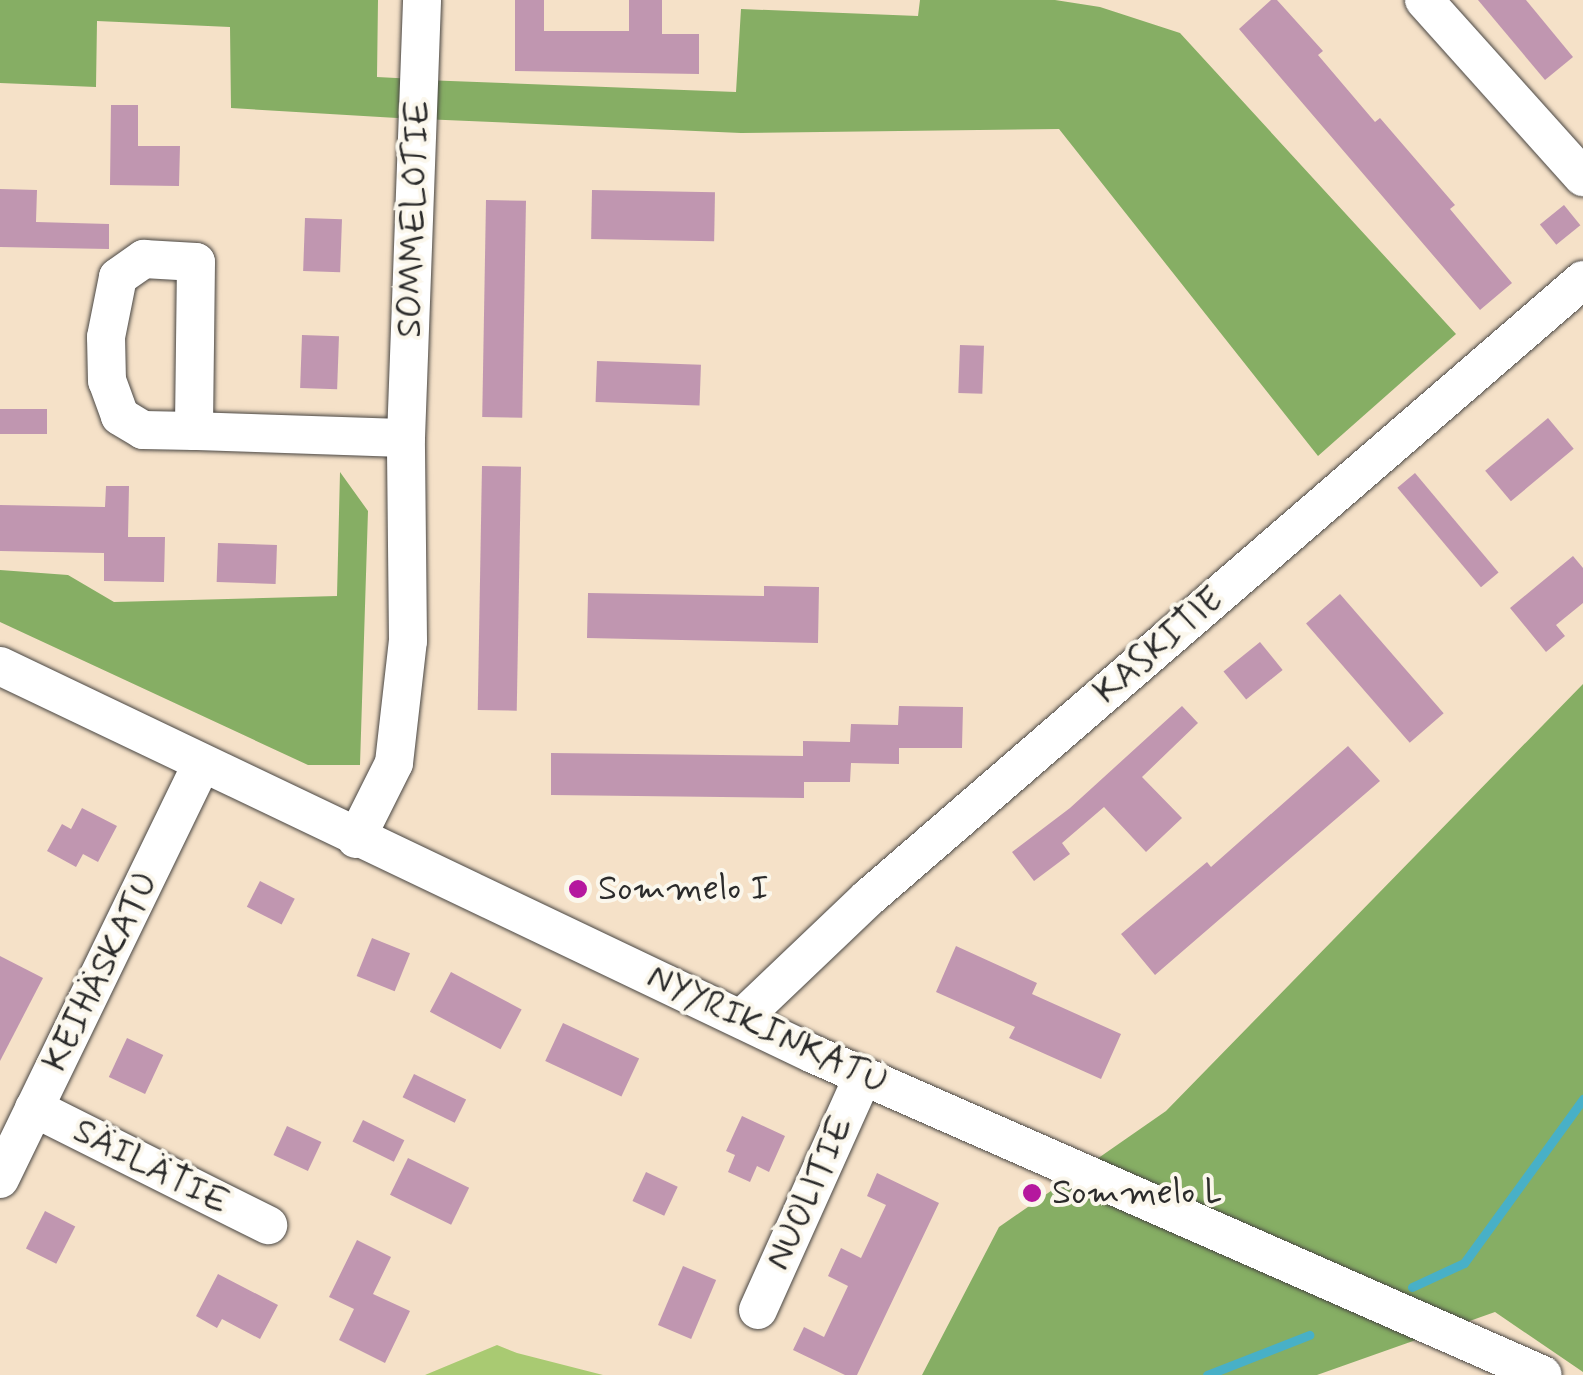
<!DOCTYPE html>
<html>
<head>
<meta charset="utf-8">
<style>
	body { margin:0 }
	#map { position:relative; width:1583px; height:1375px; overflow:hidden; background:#f5e1c8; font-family:Mynerve,sans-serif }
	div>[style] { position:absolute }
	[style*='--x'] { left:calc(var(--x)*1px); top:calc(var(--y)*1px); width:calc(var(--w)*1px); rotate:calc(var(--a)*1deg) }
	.green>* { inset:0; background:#a9ca72 }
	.forest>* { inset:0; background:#86ae64 }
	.stream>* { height:9px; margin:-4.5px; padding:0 4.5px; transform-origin:4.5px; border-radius:4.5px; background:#48b0c7 }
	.building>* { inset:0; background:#c096b0; transform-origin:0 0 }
	.roads { filter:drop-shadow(0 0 2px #494643) drop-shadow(0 0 2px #494643) }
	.minor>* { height:38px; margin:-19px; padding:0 19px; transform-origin:19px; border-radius:19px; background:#fff }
	.dots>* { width:28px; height:28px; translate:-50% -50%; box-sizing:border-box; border:5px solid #fbf7ec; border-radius:50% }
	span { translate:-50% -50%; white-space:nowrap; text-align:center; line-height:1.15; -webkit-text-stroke:8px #fbf7ec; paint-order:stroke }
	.street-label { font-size:35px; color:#2b2b2b }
	.poi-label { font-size:35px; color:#2b2b2b }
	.left { translate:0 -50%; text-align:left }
</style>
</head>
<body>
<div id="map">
	<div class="green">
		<i style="clip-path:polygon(497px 1345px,517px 1353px,603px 1375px,425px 1375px)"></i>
	</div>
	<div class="forest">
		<i style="clip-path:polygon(0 0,378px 0,377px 77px,415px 79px,414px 119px,231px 108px,230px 27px,97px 21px,96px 87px,0 83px)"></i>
		<i style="clip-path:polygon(920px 0,1055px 0,1100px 7px,1180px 33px,1456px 334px,1318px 456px,1059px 129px,741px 133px,422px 119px,424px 80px,736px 92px,741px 9px,918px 16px)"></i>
		<i style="clip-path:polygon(340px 472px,368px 511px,360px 765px,308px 765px,0 622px,0 570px,68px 575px,114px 602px,337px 596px)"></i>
		<i style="clip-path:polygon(1583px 684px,1583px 1372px,1495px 1312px,1317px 1375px,922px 1375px,999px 1227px,1166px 1111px)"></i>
	</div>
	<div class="stream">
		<i style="--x:1412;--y:1287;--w:57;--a:-24.8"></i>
		<i style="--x:1464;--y:1263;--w:203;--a:-54"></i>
		<i style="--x:1207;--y:1375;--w:110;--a:-21.4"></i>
	</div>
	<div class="building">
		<i style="clip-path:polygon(515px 0,544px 0,544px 31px,629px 31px,629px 0,662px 0,662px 34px,699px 34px,699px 74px,515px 71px)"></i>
		<i style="clip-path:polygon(1271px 0,1277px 0,1323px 51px,1318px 55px,1375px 122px,1380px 118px,1455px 205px,1450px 209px,1512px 283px,1480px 310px,1239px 29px)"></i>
		<i style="clip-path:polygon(1478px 0,1526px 0,1573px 57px,1545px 80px)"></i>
		<i style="clip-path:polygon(111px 105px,138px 105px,138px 146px,180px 146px,179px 186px,110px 185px)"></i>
		<i style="clip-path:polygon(0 189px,37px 190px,36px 222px,109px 224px,109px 249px,0 247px)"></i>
		<i style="left:592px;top:190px;width:123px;height:49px;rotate:1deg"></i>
		<i style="left:486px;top:200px;width:40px;height:217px;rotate:1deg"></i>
		<i style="left:1564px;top:205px;width:26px;height:31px;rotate:51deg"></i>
		<i style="left:305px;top:218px;width:37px;height:53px;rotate:2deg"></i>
		<i style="left:302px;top:335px;width:37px;height:53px;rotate:2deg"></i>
		<i style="left:960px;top:345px;width:24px;height:48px;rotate:2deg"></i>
		<i style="left:597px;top:361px;width:104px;height:41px;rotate:2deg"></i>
		<i style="left:0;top:409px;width:47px;height:25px"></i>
		<i style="left:1548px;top:418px;width:40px;height:82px;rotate:50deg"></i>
		<i style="left:482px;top:466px;width:39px;height:244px;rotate:1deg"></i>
		<i style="left:1415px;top:473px;width:130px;height:23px;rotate:50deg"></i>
		<i style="clip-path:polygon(106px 486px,129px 486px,128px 537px,165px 537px,164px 582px,104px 581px,104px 553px,0 551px,0 505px,105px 507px)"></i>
		<i style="left:218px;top:543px;width:59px;height:39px;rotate:2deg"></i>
		<i style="clip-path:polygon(1573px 556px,1583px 568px,1583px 603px,1556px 625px,1565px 636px,1546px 652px,1510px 608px)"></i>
		<i style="clip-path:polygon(764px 586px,819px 587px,818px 643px,587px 638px,588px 593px,764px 596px)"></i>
		<i style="left:1340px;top:594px;width:158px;height:45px;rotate:49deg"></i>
		<i style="left:1260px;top:642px;width:36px;height:47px;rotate:51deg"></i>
		<i style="clip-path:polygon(899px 706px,963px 707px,962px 748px,899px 748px,899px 764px,851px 763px,850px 782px,804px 782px,804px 798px,551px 795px,551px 753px,803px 756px,803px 741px,850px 742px,851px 724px,898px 725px)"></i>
		<i style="clip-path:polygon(1182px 706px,1198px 723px,1142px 777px,1182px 818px,1146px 852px,1104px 807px,1062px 843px,1070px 854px,1034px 881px,1012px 852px,1070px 808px)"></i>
		<i style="clip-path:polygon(1348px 746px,1380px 781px,1155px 975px,1121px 934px,1207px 862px,1211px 867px)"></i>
		<i style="clip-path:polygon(82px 808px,117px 826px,98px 862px,83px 854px,76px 867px,47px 851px,62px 824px,71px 829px)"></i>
		<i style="left:260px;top:881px;width:39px;height:29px;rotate:27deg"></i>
		<i style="left:372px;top:938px;width:41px;height:41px;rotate:22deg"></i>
		<i style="clip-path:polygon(956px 946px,1037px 983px,1032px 994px,1121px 1034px,1101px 1079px,1009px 1038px,1015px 1027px,936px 992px)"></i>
		<i style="clip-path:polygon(0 956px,43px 978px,0 1061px)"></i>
		<i style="left:451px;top:972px;width:80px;height:45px;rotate:28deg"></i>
		<i style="left:563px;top:1023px;width:84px;height:42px;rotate:25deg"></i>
		<i style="left:127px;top:1038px;width:40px;height:43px;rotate:25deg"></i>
		<i style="left:414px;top:1074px;width:58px;height:26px;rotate:26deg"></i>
		<i style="clip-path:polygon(742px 1116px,785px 1136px,769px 1172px,757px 1166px,750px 1182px,728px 1172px,735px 1155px,726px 1151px)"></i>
		<i style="left:363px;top:1120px;width:46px;height:24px;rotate:26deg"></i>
		<i style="left:287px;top:1126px;width:38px;height:32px;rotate:25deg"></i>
		<i style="left:408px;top:1158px;width:68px;height:41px;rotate:26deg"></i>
		<i style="left:646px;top:1172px;width:35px;height:32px;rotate:25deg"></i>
		<i style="clip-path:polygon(877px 1173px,939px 1203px,857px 1375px,845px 1375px,793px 1350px,804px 1327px,824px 1337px,848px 1286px,828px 1276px,841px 1248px,861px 1258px,886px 1205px,867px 1196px)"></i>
		<i style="left:45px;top:1211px;width:34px;height:42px;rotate:27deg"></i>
		<i style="clip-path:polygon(357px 1240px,391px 1257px,373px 1294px,410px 1311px,385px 1363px,339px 1340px,354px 1309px,329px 1297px)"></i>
		<i style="left:683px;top:1266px;width:36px;height:64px;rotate:23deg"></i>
		<i style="clip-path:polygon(218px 1274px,278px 1305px,260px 1339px,222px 1319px,217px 1328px,196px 1316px)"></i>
	</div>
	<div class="roads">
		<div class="minor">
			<i style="--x:1424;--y:0;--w:238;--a:48.1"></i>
			<i style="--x:194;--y:431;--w:51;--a:-178.9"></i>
			<i style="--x:143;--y:430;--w:27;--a:-149"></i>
			<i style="--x:120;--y:416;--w:37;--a:-110"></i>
			<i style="--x:107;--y:381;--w:44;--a:-91.3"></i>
			<i style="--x:106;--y:337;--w:61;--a:-78.7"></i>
			<i style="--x:118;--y:277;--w:32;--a:-35"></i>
			<i style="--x:144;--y:259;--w:52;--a:3.3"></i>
			<i style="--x:196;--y:262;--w:169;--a:90.7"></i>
			<i style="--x:194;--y:431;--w:212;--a:1.9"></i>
			<i style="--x:0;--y:666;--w:901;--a:25.51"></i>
			<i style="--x:813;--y:1054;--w:797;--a:23.74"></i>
			<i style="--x:356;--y:839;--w:85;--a:-63.4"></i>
			<i style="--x:394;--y:763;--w:123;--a:-83.5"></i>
			<i style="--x:408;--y:641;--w:203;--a:-90.6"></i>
			<i style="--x:406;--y:438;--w:438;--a:-87.9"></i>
			<i style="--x:741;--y:1019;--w:175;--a:-43.6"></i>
			<i style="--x:868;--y:898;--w:945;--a:-40.84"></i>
			<i style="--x:34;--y:1108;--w:262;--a:26.6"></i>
			<i style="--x:0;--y:1179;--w:460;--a:-64.1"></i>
			<i style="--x:758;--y:1310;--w:256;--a:-65.8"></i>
		</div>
	</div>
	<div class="dots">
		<i style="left:578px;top:889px;background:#b5179e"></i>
		<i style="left:1032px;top:1193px;background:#b5179e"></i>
	</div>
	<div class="street-label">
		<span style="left:414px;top:219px;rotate:-88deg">SOMMELOTIE</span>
		<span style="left:1159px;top:646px;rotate:-41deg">KASKITIE</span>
		<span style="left:101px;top:972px;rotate:-64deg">KEIHÄSKATU</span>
		<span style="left:767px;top:1030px;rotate:25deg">NYYRIKINKATU</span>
		<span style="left:151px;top:1167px;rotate:27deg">SÄILÄTIE</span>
		<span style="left:810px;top:1193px;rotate:-66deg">NUOLITIE</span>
	</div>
	<div class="poi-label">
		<span class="left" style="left:598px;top:889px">Sommelo I</span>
		<span class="left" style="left:1052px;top:1193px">Sommelo L</span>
	</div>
</div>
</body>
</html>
